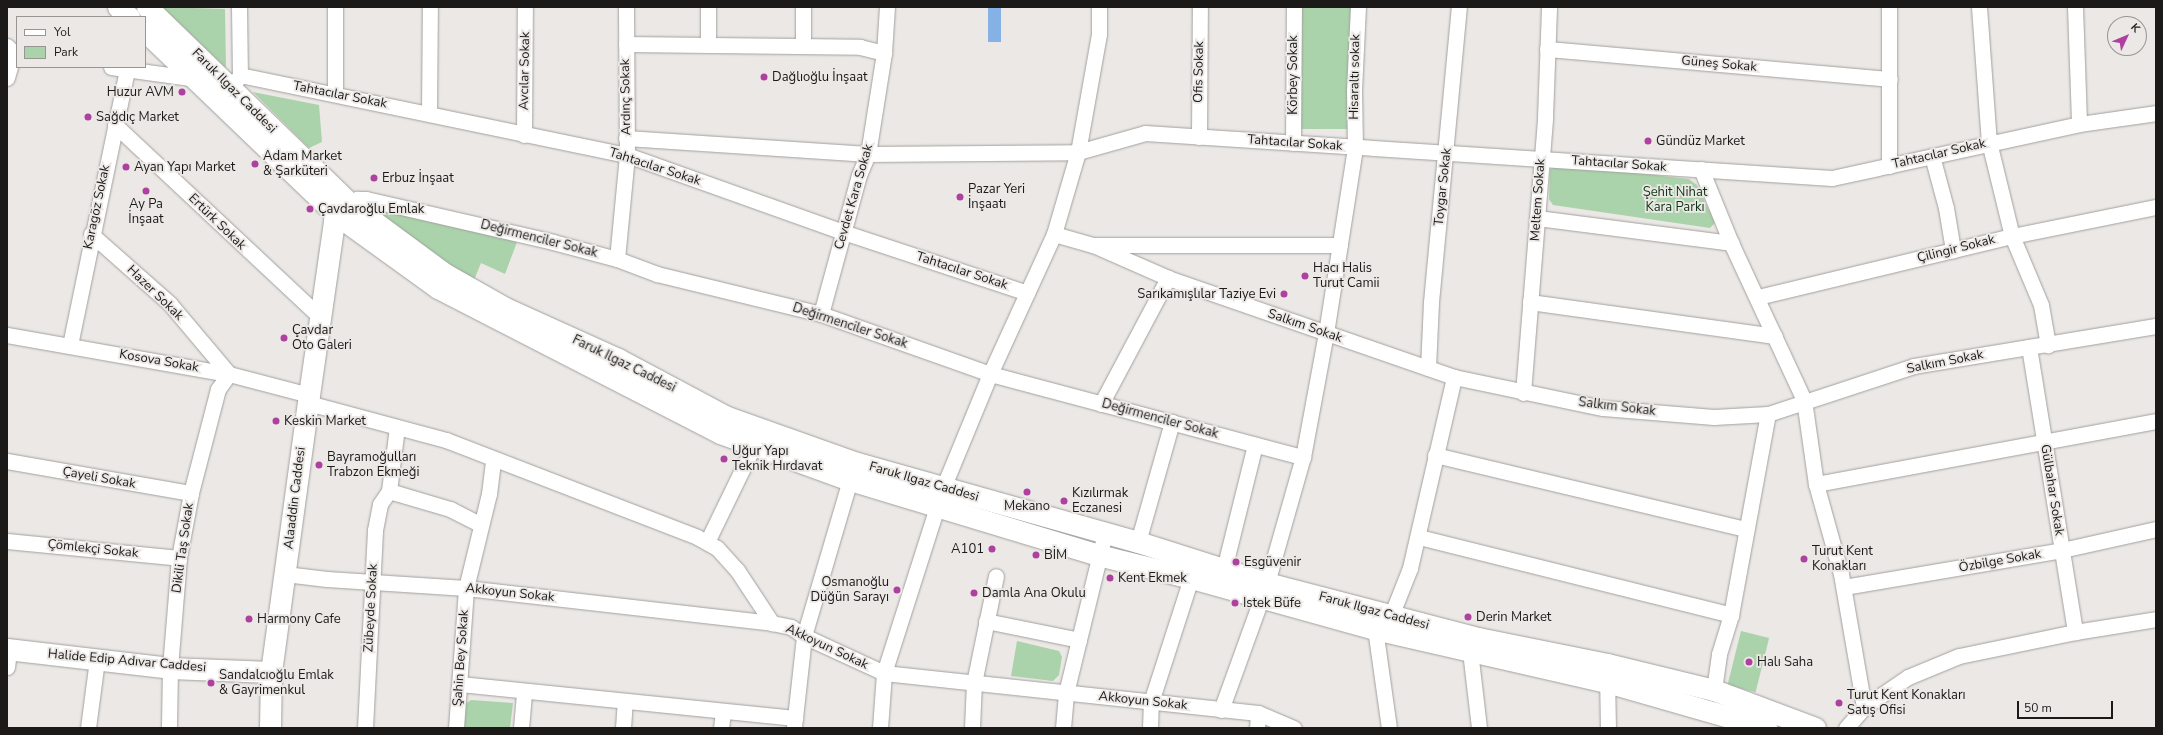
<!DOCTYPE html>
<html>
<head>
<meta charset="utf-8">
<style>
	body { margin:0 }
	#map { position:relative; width:2163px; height:735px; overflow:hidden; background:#ebe8e5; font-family:"Nunito Sans",sans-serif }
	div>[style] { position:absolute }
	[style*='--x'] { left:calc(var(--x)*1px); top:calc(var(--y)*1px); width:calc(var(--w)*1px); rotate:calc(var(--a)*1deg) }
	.green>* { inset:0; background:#aad3ab; transform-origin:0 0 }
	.water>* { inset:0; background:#86b1e5; transform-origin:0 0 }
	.roads { filter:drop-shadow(0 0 1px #a2a09d) drop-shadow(0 0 1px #a2a09d) }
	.street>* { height:15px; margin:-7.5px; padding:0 7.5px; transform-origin:7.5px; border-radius:7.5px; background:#fff }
	.secondary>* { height:21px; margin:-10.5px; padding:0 10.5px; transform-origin:10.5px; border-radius:10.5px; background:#fff }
	.dots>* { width:11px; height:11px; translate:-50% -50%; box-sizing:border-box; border:2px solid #ebe8e5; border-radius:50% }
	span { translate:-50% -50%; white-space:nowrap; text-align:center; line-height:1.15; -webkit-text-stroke:3.5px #ebe8e5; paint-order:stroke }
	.street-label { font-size:13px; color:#1b1a19 }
	.poi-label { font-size:13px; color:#1b1a19 }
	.left { translate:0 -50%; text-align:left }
	.right { translate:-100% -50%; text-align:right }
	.park-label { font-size:13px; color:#0f3514 }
	.frame { position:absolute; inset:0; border:8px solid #1b1a19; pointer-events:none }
	.legend { position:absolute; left:16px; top:16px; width:130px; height:52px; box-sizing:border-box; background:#ebe8e5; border:1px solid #989693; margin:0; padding:5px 7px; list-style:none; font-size:12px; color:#1b1a19 }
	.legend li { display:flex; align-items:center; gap:8px; height:20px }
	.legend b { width:20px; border:1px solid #989693 }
	.north { position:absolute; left:2107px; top:16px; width:40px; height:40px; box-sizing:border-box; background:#ebe8e5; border:1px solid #989693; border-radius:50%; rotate:46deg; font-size:11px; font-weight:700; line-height:16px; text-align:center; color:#1b1a19 }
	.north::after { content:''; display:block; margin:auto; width:14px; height:18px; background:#ae419f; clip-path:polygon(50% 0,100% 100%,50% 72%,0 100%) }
	.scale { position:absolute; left:2017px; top:701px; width:96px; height:18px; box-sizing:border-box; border:2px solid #1b1a19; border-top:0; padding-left:5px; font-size:12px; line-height:14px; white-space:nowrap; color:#1b1a19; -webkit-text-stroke:3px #ebe8e5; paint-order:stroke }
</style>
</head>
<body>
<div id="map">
	<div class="green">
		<i style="clip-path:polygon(162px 7px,225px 9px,226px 68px)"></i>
		<i style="left:1298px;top:7px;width:53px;height:122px"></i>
		<i style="clip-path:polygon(253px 92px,319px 105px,322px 142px,309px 148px)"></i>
		<i style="clip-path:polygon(1557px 164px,1689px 179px,1697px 185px,1715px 223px,1710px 228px,1553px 205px,1549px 199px,1550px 170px)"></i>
		<i style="clip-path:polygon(375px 209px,517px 242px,505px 274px,481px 263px,472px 285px)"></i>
		<i style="left:1741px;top:631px;width:29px;height:56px;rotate:14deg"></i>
		<i style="clip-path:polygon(1017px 641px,1059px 651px,1062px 657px,1059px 675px,1053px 681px,1011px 676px)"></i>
		<i style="clip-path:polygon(471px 700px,513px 703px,510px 728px,462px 728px,464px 705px)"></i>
	</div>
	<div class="water">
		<i style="left:988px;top:7px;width:13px;height:35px"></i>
	</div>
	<div class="roads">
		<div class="street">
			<i style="--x:239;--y:7;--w:68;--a:89.2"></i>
			<i style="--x:708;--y:7;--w:38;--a:90"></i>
			<i style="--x:803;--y:7;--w:39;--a:90"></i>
			<i style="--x:1889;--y:7;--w:159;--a:90"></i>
			<i style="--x:1979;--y:7;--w:135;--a:85.8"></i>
			<i style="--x:1989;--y:142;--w:97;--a:76.3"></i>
			<i style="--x:2012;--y:236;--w:75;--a:67.2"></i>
			<i style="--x:2041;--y:305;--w:41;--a:80.1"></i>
			<i style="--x:2075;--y:7;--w:117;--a:88"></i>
			<i style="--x:626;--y:44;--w:234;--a:0.7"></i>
			<i style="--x:860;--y:47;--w:25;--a:14"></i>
			<i style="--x:7;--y:46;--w:10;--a:45"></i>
			<i style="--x:14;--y:53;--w:26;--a:106"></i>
			<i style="--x:1547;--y:49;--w:344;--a:5"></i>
			<i style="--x:111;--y:67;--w:87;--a:7.9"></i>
			<i style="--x:232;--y:87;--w:14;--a:-56"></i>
			<i style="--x:240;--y:75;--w:395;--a:11.7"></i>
			<i style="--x:627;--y:155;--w:229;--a:19.6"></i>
			<i style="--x:843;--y:232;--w:194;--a:18.3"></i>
			<i style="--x:335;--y:94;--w:87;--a:-90"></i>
			<i style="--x:429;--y:112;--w:105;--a:-89.5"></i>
			<i style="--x:115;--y:125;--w:282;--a:43.1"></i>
			<i style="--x:524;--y:135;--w:128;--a:-89.6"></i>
			<i style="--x:1199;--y:137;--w:130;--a:-89.6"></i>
			<i style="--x:626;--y:138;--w:243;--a:3.8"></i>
			<i style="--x:868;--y:154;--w:210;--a:-0.5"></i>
			<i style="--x:1078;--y:152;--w:70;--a:-15.8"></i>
			<i style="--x:1145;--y:133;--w:688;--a:3.75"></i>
			<i style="--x:1832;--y:178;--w:253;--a:-12.3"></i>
			<i style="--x:2079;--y:124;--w:78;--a:-8.1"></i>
			<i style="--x:1293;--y:143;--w:136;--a:-89.6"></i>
			<i style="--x:1932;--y:156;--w:54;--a:74.9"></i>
			<i style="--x:1946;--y:208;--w:43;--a:80.5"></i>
			<i style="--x:1701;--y:169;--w:80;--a:67.9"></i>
			<i style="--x:1731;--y:243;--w:173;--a:65.1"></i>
			<i style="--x:1804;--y:400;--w:85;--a:81.9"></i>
			<i style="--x:1816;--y:484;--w:93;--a:74.5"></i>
			<i style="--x:1841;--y:574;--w:135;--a:80.2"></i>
			<i style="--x:350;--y:204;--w:9;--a:-36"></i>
			<i style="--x:357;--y:199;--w:9;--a:0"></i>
			<i style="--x:366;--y:199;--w:192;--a:12.9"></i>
			<i style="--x:553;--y:242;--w:66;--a:14.9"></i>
			<i style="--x:617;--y:259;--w:43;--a:20.6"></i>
			<i style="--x:657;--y:274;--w:169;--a:13.7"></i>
			<i style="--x:821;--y:314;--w:179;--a:19.5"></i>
			<i style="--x:990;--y:374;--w:324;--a:14.9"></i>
			<i style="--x:1537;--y:218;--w:196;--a:7.3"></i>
			<i style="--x:91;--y:234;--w:106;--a:41.5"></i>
			<i style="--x:170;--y:304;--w:92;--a:49.9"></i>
			<i style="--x:229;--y:374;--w:19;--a:126"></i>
			<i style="--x:218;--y:389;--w:107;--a:104.6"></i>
			<i style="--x:191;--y:493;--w:66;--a:100.5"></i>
			<i style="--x:179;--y:558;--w:110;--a:94.7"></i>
			<i style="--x:170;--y:668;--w:60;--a:91"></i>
			<i style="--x:1054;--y:234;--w:41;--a:15.8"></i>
			<i style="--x:1093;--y:245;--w:247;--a:0"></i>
			<i style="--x:1093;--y:245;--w:82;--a:23.7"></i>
			<i style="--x:1168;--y:278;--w:303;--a:19.1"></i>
			<i style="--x:1454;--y:377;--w:152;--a:11.8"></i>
			<i style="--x:1603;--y:408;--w:111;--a:4.6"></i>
			<i style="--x:1714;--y:417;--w:54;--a:-3.2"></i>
			<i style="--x:1768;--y:414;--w:154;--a:-18.2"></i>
			<i style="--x:1914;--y:366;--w:245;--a:-9.4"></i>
			<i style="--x:617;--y:259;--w:104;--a:-84.5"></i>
			<i style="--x:627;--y:155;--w:148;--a:-90.4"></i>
			<i style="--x:1758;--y:297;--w:261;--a:-13.5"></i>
			<i style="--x:2012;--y:236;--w:147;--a:-11.4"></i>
			<i style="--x:1530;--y:302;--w:247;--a:7.9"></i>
			<i style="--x:821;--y:314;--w:144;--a:-74.7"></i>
			<i style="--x:859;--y:175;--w:23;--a:-67"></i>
			<i style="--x:868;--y:154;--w:102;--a:-81"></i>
			<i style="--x:884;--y:53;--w:46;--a:-86.3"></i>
			<i style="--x:7;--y:335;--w:225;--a:10"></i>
			<i style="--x:229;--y:374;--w:83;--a:14.7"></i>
			<i style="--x:70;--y:345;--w:282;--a:-78.3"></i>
			<i style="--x:2029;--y:347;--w:289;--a:80.8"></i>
			<i style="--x:1428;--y:368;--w:66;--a:-87.4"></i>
			<i style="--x:1431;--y:302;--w:296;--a:-84.6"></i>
			<i style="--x:1523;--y:393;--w:277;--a:-85.4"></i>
			<i style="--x:1545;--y:117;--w:110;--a:-87.9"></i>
			<i style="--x:308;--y:403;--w:143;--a:15"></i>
			<i style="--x:446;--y:440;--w:269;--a:21.1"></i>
			<i style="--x:697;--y:537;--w:23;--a:29"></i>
			<i style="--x:717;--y:548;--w:30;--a:48"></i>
			<i style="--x:737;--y:570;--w:64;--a:56.6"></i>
			<i style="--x:1101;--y:404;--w:143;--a:-62"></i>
			<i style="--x:1435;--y:455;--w:319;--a:13.4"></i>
			<i style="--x:7;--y:461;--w:187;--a:9.9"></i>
			<i style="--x:1816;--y:484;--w:346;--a:-10.5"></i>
			<i style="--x:389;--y:491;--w:64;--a:16.4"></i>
			<i style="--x:450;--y:509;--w:35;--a:27"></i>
			<i style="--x:1419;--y:537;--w:322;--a:14"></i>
			<i style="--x:7;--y:541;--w:173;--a:5.6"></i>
			<i style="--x:707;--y:542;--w:108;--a:-64.1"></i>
			<i style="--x:1138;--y:542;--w:125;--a:-74.2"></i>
			<i style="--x:1224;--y:569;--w:128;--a:-76"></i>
			<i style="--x:285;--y:574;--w:42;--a:6.8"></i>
			<i style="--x:327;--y:579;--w:139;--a:3.7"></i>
			<i style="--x:466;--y:588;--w:308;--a:6.5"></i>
			<i style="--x:772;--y:623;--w:19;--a:12"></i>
			<i style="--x:791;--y:627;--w:16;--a:35"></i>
			<i style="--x:804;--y:636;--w:88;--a:24.8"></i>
			<i style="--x:884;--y:673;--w:376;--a:6.1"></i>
			<i style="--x:1258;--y:713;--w:39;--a:23"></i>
			<i style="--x:1844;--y:587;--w:221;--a:-9.6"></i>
			<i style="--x:2062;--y:550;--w:96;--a:-12.6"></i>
			<i style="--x:986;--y:621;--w:95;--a:11.5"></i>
			<i style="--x:1470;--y:651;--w:78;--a:83.3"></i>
			<i style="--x:7;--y:667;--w:17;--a:-83"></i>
			<i style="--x:1607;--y:673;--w:55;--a:89"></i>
			<i style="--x:460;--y:684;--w:337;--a:5.8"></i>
			<i style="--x:1714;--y:690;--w:36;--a:-82"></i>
			<i style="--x:1719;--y:654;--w:41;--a:-72.9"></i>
			<i style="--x:1731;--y:615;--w:204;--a:-79.6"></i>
			<i style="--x:1221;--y:710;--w:135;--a:-70.1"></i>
			<i style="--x:1267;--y:583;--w:131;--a:-74.1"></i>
			<i style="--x:1303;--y:457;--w:126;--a:-79.5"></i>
			<i style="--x:1326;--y:333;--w:188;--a:-81.1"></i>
			<i style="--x:1355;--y:147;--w:56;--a:-91"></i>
			<i style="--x:1354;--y:91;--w:84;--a:-87.3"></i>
			<i style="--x:794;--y:727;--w:92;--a:-83.7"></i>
			<i style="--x:804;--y:636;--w:163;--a:-73.6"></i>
			<i style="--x:88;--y:728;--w:69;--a:-82.5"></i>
			<i style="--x:365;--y:728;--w:198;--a:-87.1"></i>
			<i style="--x:375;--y:530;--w:26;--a:-79"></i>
			<i style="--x:380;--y:504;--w:16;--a:-55"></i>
			<i style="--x:389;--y:491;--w:64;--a:-82.9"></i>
			<i style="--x:456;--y:728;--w:140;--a:-85.9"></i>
			<i style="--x:466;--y:588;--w:97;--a:-76.3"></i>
			<i style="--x:489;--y:494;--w:35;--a:-83"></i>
			<i style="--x:521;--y:728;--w:37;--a:-85"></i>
			<i style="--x:623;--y:728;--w:26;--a:-86"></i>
			<i style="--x:721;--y:728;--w:16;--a:-83"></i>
			<i style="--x:880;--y:728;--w:55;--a:-85.8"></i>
			<i style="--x:884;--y:673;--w:194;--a:-72.3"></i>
			<i style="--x:943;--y:488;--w:123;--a:-67.6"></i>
			<i style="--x:990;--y:374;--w:154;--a:-65.4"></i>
			<i style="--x:1054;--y:234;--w:85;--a:-73.7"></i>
			<i style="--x:1078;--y:152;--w:120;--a:-79.9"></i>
			<i style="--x:1099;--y:34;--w:27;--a:-90"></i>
			<i style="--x:972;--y:728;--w:45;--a:-87.5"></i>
			<i style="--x:974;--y:683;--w:109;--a:-78.4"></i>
			<i style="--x:1063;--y:728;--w:35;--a:-85"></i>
			<i style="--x:1066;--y:693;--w:165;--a:-76.3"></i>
			<i style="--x:1150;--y:728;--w:26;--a:-88"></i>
			<i style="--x:1151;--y:702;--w:130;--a:-72.1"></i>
			<i style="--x:1257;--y:728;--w:15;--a:-86"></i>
			<i style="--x:1389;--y:728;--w:100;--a:-98"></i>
			<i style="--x:1375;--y:629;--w:21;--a:-39"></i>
			<i style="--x:1391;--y:616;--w:52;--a:-68.4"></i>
			<i style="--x:1410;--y:568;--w:196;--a:-77"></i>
			<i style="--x:1846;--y:728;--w:28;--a:-49"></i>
			<i style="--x:1864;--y:707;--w:53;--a:-34.3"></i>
			<i style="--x:1908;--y:677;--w:55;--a:-22.4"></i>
			<i style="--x:1959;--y:656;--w:118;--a:-11.7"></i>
			<i style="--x:2075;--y:632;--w:82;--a:-9.1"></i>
		</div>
		<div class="secondary">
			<i style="--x:118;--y:7;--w:15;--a:42"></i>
			<i style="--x:147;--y:7;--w:283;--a:44.1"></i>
			<i style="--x:350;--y:204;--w:118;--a:36.4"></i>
			<i style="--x:445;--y:274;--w:69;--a:29.5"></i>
			<i style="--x:505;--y:308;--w:124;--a:24.3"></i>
			<i style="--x:618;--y:359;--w:123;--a:28"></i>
			<i style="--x:727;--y:417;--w:138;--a:19.5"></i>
			<i style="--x:857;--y:463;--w:292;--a:15.7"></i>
			<i style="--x:1138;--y:542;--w:135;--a:17.6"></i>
			<i style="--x:1267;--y:583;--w:218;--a:14.6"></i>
			<i style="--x:1478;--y:638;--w:132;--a:11.4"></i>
			<i style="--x:1607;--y:664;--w:110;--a:13.7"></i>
			<i style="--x:1714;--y:690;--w:108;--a:20.6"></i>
			<i style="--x:145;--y:31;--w:267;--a:43.8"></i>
			<i style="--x:338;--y:216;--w:123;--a:35.8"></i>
			<i style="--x:438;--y:288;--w:317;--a:27.2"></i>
			<i style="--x:720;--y:433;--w:138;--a:19.9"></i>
			<i style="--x:850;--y:480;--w:259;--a:16.8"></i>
			<i style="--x:1098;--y:555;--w:96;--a:13.9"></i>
			<i style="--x:1191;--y:578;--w:191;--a:15.5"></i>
			<i style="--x:1375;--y:629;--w:238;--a:12.9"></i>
			<i style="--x:1607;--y:682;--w:166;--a:16"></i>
			<i style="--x:7;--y:649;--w:164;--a:6.6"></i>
			<i style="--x:170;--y:668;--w:101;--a:2.3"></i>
			<i style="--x:270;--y:728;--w:56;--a:-89"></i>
			<i style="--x:271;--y:672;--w:280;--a:-82.2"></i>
			<i style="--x:309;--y:395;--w:176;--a:-81.8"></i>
			<i style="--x:334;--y:221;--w:19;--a:-47"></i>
		</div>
	</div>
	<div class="dots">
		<i style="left:764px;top:77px;background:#ae419f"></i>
		<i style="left:182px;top:92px;background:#ae419f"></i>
		<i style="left:88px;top:117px;background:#ae419f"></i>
		<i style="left:1648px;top:141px;background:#ae419f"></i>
		<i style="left:255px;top:164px;background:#ae419f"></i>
		<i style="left:126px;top:167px;background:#ae419f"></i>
		<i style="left:374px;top:178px;background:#ae419f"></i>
		<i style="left:146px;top:191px;background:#ae419f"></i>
		<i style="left:960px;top:197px;background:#ae419f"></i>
		<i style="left:310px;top:209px;background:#ae419f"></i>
		<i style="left:1305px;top:276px;background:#ae419f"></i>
		<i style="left:1284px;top:294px;background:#ae419f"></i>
		<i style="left:284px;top:338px;background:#ae419f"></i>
		<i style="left:276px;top:421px;background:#ae419f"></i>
		<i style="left:724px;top:459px;background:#ae419f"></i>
		<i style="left:319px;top:465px;background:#ae419f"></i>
		<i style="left:1027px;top:492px;background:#ae419f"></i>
		<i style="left:1064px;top:501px;background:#ae419f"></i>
		<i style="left:992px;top:549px;background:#ae419f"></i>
		<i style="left:1036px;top:555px;background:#ae419f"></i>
		<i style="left:1804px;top:559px;background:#ae419f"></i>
		<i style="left:1236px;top:562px;background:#ae419f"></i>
		<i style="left:1110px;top:578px;background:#ae419f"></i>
		<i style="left:897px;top:590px;background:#ae419f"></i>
		<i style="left:974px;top:593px;background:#ae419f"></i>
		<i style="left:1235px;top:603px;background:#ae419f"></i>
		<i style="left:1468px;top:617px;background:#ae419f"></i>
		<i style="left:249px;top:619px;background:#ae419f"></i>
		<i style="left:1749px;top:662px;background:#ae419f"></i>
		<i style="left:211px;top:683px;background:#ae419f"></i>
		<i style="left:1839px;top:703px;background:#ae419f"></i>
	</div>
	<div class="street-label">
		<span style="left:1719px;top:64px;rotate:5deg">Güneş Sokak</span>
		<span style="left:525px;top:71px;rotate:-89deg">Avcılar Sokak</span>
		<span style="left:1199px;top:72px;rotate:-89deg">Ofis Sokak</span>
		<span style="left:1293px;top:75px;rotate:-90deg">Körbey Sokak</span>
		<span style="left:1355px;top:77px;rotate:-89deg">Hisaraltı sokak</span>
		<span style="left:234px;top:91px;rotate:45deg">Faruk Ilgaz Caddesi</span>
		<span style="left:340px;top:95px;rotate:11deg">Tahtacılar Sokak</span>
		<span style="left:626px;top:97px;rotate:-91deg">Ardınç Sokak</span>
		<span style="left:1295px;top:143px;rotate:4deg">Tahtacılar Sokak</span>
		<span style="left:1939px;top:154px;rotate:-13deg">Tahtacılar Sokak</span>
		<span style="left:1619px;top:164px;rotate:4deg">Tahtacılar Sokak</span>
		<span style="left:655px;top:167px;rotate:18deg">Tahtacılar Sokak</span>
		<span style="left:1443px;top:187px;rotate:-84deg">Toygar Sokak</span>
		<span style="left:854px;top:197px;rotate:-74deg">Cevdet Kara Sokak</span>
		<span style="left:1538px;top:200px;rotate:-86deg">Meltem Sokak</span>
		<span style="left:97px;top:207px;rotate:-78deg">Karagöz Sokak</span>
		<span style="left:217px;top:222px;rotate:44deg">Ertürk Sokak</span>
		<span style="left:539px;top:239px;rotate:14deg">Değirmenciler Sokak</span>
		<span style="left:1956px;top:249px;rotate:-14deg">Çilingir Sokak</span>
		<span style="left:962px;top:271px;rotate:18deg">Tahtacılar Sokak</span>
		<span style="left:155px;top:293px;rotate:44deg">Hazer Sokak</span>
		<span style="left:850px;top:326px;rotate:18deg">Değirmenciler Sokak</span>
		<span style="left:1305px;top:326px;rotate:19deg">Salkım Sokak</span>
		<span style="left:159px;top:361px;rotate:10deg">Kosova Sokak</span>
		<span style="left:1945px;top:362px;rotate:-11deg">Salkım Sokak</span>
		<span style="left:624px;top:364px;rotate:26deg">Faruk Ilgaz Caddesi</span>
		<span style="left:1617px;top:407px;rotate:7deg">Salkım Sokak</span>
		<span style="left:1160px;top:419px;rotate:15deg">Değirmenciler Sokak</span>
		<span style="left:99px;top:478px;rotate:10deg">Çayeli Sokak</span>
		<span style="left:924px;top:482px;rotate:16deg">Faruk Ilgaz Caddesi</span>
		<span style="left:2052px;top:490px;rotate:81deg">Gülbahar Sokak</span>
		<span style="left:295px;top:498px;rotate:-83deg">Alaaddin Caddesi</span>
		<span style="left:183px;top:548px;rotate:-82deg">Dikili Taş Sokak</span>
		<span style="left:93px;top:549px;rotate:6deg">Çömlekçi Sokak</span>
		<span style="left:2000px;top:561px;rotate:-10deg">Özbilge Sokak</span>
		<span style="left:510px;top:593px;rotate:6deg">Akkoyun Sokak</span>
		<span style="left:371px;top:608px;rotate:-87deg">Zübeyde Sokak</span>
		<span style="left:1374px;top:611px;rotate:15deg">Faruk Ilgaz Caddesi</span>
		<span style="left:827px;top:647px;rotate:25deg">Akkoyun Sokak</span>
		<span style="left:461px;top:658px;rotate:-86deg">Şahin Bey Sokak</span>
		<span style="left:127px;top:661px;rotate:5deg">Halide Edip Adıvar Caddesi</span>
		<span style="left:1143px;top:701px;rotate:6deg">Akkoyun Sokak</span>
	</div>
	<div class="poi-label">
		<span class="left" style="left:772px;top:77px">Dağlıoğlu İnşaat</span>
		<span class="right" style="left:174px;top:92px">Huzur AVM</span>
		<span class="left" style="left:96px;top:117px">Sağdıç Market</span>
		<span class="left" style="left:1656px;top:141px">Gündüz Market</span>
		<span class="left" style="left:263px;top:164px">Adam Market<br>&amp; Şarküteri</span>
		<span class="left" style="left:134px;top:167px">Ayan Yapı Market</span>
		<span class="left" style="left:382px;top:178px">Erbuz İnşaat</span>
		<span class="left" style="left:968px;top:197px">Pazar Yeri<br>İnşaatı</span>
		<span style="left:146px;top:212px">Ay Pa<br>İnşaat</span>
		<span class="left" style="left:318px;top:209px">Çavdaroğlu Emlak</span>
		<span class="left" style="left:1313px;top:276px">Hacı Halis<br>Turut Camii</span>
		<span class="right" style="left:1276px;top:294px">Sarıkamışlılar Taziye Evi</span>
		<span class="left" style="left:292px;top:338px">Çavdar<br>Oto Galeri</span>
		<span class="left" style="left:284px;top:421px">Keskin Market</span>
		<span class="left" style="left:732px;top:459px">Uğur Yapı<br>Teknik Hırdavat</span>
		<span class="left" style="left:327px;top:465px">Bayramoğulları<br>Trabzon Ekmeği</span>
		<span class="left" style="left:1072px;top:501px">Kızılırmak<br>Eczanesi</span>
		<span style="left:1027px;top:506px">Mekano</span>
		<span class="right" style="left:984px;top:549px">A101</span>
		<span class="left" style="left:1812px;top:559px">Turut Kent<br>Konakları</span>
		<span class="left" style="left:1044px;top:555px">BİM</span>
		<span class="left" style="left:1244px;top:562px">Esgüvenir</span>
		<span class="left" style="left:1118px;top:578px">Kent Ekmek</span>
		<span class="right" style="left:889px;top:590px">Osmanoğlu<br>Düğün Sarayı</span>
		<span class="left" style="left:982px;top:593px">Damla Ana Okulu</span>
		<span class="left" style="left:1243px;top:603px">Istek Büfe</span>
		<span class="left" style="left:1476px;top:617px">Derin Market</span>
		<span class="left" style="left:257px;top:619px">Harmony Cafe</span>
		<span class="left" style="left:1757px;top:662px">Halı Saha</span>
		<span class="left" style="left:219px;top:683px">Sandalcıoğlu Emlak<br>&amp; Gayrimenkul</span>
		<span class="left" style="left:1847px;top:703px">Turut Kent Konakları<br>Satış Ofisi</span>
	</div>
	<div class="park-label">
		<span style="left:1675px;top:200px">Şehit Nihat<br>Kara Parkı</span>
	</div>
	<div class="frame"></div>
	<ul class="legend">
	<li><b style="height:5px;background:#fff"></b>Yol</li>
	<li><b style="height:11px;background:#aad3ab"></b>Park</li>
	</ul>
	<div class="north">K</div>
	<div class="scale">50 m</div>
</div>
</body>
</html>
